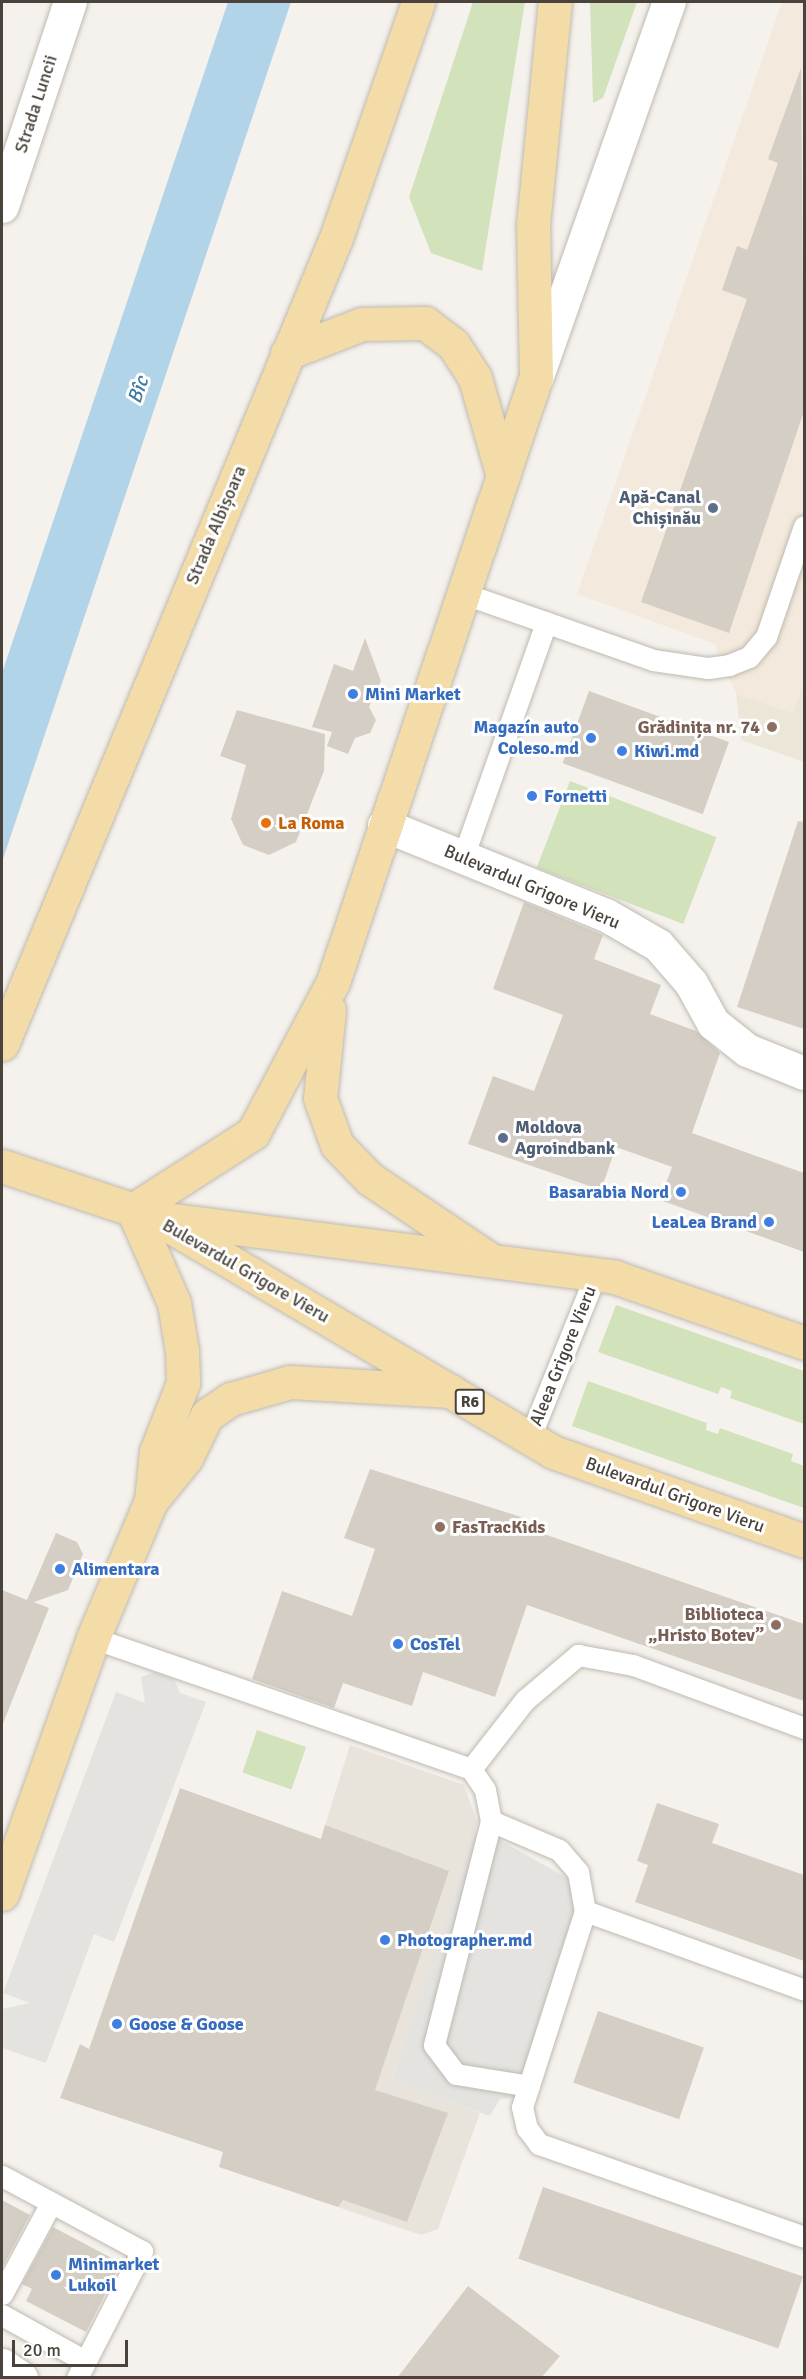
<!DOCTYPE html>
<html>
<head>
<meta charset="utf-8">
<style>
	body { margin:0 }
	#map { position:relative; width:806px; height:2379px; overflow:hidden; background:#f5f2ed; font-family:Signika,sans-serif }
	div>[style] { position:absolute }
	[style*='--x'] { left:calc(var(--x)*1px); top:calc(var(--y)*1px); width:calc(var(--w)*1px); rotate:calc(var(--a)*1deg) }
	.residential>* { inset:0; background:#e8e4dc }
	.commercial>* { inset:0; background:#f3e9dc }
	.education>* { inset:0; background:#ece6d9 }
	.green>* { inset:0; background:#d2e3bb; transform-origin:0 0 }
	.parking>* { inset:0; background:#e4e3e0 }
	.water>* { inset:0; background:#b2d4e9 }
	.building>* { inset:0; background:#d5cec4; transform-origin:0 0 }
	.roads { filter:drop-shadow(0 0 2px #bfbab0) drop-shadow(0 0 2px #bfbab0) }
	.service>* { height:21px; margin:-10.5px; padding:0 10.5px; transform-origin:10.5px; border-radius:10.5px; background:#fff }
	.minor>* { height:33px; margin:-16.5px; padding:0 16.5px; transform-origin:16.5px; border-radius:16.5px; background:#fff }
	.primary>* { height:33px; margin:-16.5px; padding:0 16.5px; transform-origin:16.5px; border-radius:16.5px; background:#f3dca8 }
	.dots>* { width:16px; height:16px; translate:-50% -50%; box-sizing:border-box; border:3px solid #fff; border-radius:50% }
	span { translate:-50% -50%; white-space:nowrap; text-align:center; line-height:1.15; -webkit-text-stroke:6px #fff; paint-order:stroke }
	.shield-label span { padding:2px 4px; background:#fff; border:2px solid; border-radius:4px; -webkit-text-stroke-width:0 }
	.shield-label { font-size:16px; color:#49433b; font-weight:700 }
	.street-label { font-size:18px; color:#49433b }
	.service-label { font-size:18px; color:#4e5e75; font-weight:700 }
	.right { translate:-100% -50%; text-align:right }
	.left { translate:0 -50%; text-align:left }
	.shop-label { font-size:18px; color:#366cbe; font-weight:700 }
	.education-label { font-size:18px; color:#785e54; font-weight:700 }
	.food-label { font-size:18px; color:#c56008; font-weight:700 }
	.water-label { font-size:20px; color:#3e7aa1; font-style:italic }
	.frame { position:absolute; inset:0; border:3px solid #49433b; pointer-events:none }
	.scale { position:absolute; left:12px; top:2340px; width:116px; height:27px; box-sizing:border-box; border:3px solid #49433b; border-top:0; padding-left:8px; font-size:18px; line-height:21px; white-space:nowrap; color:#49433b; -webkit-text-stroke:4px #fff; paint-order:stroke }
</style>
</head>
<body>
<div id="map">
	<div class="residential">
		<i style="clip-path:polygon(350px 1745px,464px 1785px,477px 1822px,467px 1867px,391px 2080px,480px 2113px,438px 2229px,421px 2235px,219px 2167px)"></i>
	</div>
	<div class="commercial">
		<i style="clip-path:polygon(782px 2px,804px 2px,804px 681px,793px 713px,736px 694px,715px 644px,577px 594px)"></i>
	</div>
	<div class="education">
		<i style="clip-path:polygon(804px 681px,804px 762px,741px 740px,736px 694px,793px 713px)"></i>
	</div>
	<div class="green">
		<i style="clip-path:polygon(473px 2px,525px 2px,482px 271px,431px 253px,409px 197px)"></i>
		<i style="clip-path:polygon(590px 2px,637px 2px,603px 98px,593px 103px)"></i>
		<i style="left:570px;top:781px;width:157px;height:93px;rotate:21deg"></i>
		<i style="clip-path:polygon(616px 1305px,804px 1371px,804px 1424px,730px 1398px,732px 1391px,721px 1387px,718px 1394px,598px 1352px)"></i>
		<i style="clip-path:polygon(588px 1381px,707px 1423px,706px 1430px,718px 1434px,720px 1428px,793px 1454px,791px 1461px,804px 1466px,804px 1508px,572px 1426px)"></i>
		<i style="left:257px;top:1730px;width:52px;height:45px;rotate:19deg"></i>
	</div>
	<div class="parking">
		<i style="clip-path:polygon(155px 1672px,174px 1679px,180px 1693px,206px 1702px,114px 1942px,94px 1934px,46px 2063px,2px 2048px,2px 2009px,30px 2003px,3px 1993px,116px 1692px,145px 1703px,141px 1677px)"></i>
		<i style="clip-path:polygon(475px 1834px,498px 1839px,569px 1879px,583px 1898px,525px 2097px,500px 2099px,490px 2116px,391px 2081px)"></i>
	</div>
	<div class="water">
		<i style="clip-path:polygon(228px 2px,291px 2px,2px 862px,2px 673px)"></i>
	</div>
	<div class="building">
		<i style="clip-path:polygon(801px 68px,804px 411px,729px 633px,641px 602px,747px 299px,722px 290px,737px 246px,747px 250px,778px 163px,768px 159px)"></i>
		<i style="clip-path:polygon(365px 638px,381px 681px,369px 707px,376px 720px,370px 733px,355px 738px,348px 754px,327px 746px,332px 732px,312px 727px,334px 664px,353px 671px)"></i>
		<i style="left:589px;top:691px;width:149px;height:77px;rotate:20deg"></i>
		<i style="clip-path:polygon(237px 710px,325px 734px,324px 771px,296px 842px,269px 855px,243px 845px,231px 819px,246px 765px,220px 756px)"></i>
		<i style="clip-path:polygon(798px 821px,804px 822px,804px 1029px,737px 1007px)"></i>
		<i style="clip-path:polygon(524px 902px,603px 935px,594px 959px,661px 985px,650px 1014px,696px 1031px,720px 1053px,692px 1133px,804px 1173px,804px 1252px,660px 1200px,672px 1167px,616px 1147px,601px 1190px,468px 1144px,493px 1076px,534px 1091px,563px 1015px,493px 989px)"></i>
		<i style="clip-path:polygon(370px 1469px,521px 1517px,518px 1525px,804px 1624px,804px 1701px,527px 1605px,495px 1697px,423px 1672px,412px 1706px,343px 1683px,334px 1708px,252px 1679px,282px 1591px,352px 1616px,375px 1549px,344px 1538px)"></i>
		<i style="clip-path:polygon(56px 1533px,77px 1542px,83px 1554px,68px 1590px,34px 1602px,49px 1608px,2px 1726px,2px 1590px,27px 1600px)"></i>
		<i style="clip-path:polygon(180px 1788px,321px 1839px,325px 1825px,449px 1871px,375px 2090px,448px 2113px,407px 2222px,343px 2200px,338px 2207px,219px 2167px,223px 2152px,60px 2098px,80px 2044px,89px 2049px)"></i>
		<i style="clip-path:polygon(657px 1803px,719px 1824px,712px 1843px,804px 1875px,804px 1961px,635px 1902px,648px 1865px,637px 1861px)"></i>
		<i style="left:598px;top:2011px;width:112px;height:76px;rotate:19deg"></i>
		<i style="left:543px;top:2187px;width:275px;height:76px;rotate:19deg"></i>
		<i style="clip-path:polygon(2px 2200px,30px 2215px,2px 2268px)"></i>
		<i style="clip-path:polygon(53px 2227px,121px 2263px,86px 2332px,26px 2301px,32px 2289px,22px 2284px)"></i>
		<i style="clip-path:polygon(468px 2286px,560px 2356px,541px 2378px,397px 2378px)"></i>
	</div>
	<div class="roads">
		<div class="service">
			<i style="--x:462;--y:593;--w:202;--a:19.3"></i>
			<i style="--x:653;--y:660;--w:56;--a:8.3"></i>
			<i style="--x:708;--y:668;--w:21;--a:-8"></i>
			<i style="--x:729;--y:665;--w:22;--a:-22"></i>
			<i style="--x:749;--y:657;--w:26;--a:-50"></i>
			<i style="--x:766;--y:637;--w:117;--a:-71.1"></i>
			<i style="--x:463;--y:857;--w:249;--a:-70.5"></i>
			<i style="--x:530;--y:1437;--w:176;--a:-68"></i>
			<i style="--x:93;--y:1638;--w:400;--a:19.1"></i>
			<i style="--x:471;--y:1769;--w:25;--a:56"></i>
			<i style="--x:485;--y:1790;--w:32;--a:79"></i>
			<i style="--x:491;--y:1821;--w:231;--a:104.3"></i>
			<i style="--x:434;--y:2045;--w:36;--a:53"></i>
			<i style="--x:456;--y:2074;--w:74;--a:9.3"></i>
			<i style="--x:471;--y:1769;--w:88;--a:-52"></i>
			<i style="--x:525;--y:1700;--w:70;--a:-40.3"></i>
			<i style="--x:578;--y:1655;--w:56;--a:10.3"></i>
			<i style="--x:633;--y:1665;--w:182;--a:20.2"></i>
			<i style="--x:491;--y:1821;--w:74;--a:23.1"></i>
			<i style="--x:559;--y:1850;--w:29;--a:49"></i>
			<i style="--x:578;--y:1872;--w:40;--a:80"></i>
			<i style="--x:585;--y:1911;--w:206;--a:107.8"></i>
			<i style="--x:522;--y:2107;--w:22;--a:77"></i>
			<i style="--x:527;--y:2128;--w:20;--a:53"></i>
			<i style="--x:539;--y:2144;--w:281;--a:19.3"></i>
			<i style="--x:585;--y:1911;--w:233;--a:19.8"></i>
			<i style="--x:2;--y:2176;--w:159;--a:28.2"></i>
			<i style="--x:142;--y:2251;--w:143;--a:117.1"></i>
			<i style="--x:2;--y:2294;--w:103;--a:-61.7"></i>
			<i style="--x:2;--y:2315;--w:95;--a:29"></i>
		</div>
		<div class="minor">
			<i style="--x:2;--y:206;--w:215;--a:-71.6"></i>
			<i style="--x:537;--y:376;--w:397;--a:-70.6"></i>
			<i style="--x:384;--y:825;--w:240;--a:22.1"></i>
			<i style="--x:606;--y:915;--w:60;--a:30"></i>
			<i style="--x:658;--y:945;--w:50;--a:49"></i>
			<i style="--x:691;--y:983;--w:46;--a:61.2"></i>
			<i style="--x:713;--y:1023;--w:43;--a:38.5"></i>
			<i style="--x:747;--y:1050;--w:61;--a:22"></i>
			<i style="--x:2;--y:2365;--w:23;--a:34"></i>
		</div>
		<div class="primary">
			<i style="--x:287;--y:353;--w:80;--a:-21.1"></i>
			<i style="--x:362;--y:324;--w:63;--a:-0.9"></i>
			<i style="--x:425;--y:323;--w:35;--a:37"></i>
			<i style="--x:453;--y:344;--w:40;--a:57.1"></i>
			<i style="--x:475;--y:378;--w:102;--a:74.1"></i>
			<i style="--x:329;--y:1010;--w:88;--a:95.8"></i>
			<i style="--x:320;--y:1098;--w:50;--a:70.1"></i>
			<i style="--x:337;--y:1145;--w:47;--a:45.9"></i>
			<i style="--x:370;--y:1179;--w:140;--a:33.9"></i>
			<i style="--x:2;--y:1044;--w:872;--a:-67.49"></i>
			<i style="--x:336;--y:238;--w:250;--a:-70.8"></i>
			<i style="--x:2;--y:1166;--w:163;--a:18.5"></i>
			<i style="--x:157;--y:1218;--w:462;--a:7.3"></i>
			<i style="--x:615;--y:1277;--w:200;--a:19.2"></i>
			<i style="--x:133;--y:1210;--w:143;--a:-32.7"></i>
			<i style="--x:253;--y:1133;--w:171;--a:-62.1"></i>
			<i style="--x:333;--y:982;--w:638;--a:-71.45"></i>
			<i style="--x:536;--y:377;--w:152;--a:-91.1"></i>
			<i style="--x:533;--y:225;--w:224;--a:-84.4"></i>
			<i style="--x:133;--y:1210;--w:102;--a:66.2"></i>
			<i style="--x:174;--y:1303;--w:49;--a:80.5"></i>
			<i style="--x:182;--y:1351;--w:32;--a:88"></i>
			<i style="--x:183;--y:1383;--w:74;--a:111.4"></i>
			<i style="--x:156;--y:1452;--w:49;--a:95.8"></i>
			<i style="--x:168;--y:1225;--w:447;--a:30.5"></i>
			<i style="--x:553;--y:1452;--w:266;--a:19.5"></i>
			<i style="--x:2;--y:1894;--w:272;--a:-70.4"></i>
			<i style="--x:93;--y:1638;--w:149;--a:-67.1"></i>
			<i style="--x:151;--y:1501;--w:55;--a:-50.9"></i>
			<i style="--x:186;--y:1458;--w:48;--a:-64"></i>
			<i style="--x:207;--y:1415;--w:29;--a:-34"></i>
			<i style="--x:231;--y:1399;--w:61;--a:-16.1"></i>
			<i style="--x:290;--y:1382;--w:161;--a:3.2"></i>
		</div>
	</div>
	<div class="dots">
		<i style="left:713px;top:508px;background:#5c6f8a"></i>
		<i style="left:353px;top:694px;background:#3f7fe0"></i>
		<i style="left:772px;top:727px;background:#8d6e63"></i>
		<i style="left:591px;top:738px;background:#3f7fe0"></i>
		<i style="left:622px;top:751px;background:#3f7fe0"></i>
		<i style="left:532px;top:796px;background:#3f7fe0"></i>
		<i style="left:266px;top:823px;background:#e8710a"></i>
		<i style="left:503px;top:1138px;background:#5c6f8a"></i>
		<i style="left:681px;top:1192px;background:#3f7fe0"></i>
		<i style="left:769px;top:1222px;background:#3f7fe0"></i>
		<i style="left:440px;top:1527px;background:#8d6e63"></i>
		<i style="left:60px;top:1569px;background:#3f7fe0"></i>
		<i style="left:776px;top:1625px;background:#8d6e63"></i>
		<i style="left:398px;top:1644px;background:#3f7fe0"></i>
		<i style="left:385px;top:1940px;background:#3f7fe0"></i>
		<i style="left:117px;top:2024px;background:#3f7fe0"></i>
		<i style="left:56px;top:2275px;background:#3f7fe0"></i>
	</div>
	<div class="shield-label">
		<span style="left:470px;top:1402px">R6</span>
	</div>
	<div class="street-label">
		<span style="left:36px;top:104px;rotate:-72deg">Strada Luncii</span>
		<span style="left:216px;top:525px;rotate:-67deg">Strada Albișoara</span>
		<span style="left:532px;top:887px;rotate:23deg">Bulevardul Grigore Vieru</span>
		<span style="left:246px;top:1271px;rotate:30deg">Bulevardul Grigore Vieru</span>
		<span style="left:563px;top:1356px;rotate:-68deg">Aleea Grigore Vieru</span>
		<span style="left:675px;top:1495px;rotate:20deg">Bulevardul Grigore Vieru</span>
	</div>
	<div class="service-label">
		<span class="right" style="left:701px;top:508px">Apă-Canal<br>Chișinău</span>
		<span class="left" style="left:515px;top:1138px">Moldova<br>Agroindbank</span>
	</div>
	<div class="shop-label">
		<span class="left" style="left:365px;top:694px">Mini Market</span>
		<span class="right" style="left:579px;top:738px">Magazín auto<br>Coleso.md</span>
		<span class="left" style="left:634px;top:751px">Kiwi.md</span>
		<span class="left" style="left:544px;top:796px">Fornetti</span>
		<span class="right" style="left:669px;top:1192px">Basarabia Nord</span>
		<span class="right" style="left:757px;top:1222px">LeaLea Brand</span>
		<span class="left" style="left:72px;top:1569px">Alimentara</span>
		<span class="left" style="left:410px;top:1644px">CosTel</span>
		<span class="left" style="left:397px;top:1940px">Photographer.md</span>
		<span class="left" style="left:129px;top:2024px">Goose &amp; Goose</span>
		<span class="left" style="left:68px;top:2275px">Minimarket<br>Lukoil</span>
	</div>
	<div class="education-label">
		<span class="right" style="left:760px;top:727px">Grădinița nr. 74</span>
		<span class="left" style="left:452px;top:1527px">FasTracKids</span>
		<span class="right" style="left:764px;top:1625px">Biblioteca<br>„Hristo Botev”</span>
	</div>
	<div class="food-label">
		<span class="left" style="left:278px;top:823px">La Roma</span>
	</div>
	<div class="water-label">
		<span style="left:138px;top:390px;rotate:-71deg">Bîc</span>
	</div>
	<div class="frame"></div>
	<div class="scale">20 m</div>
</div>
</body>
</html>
